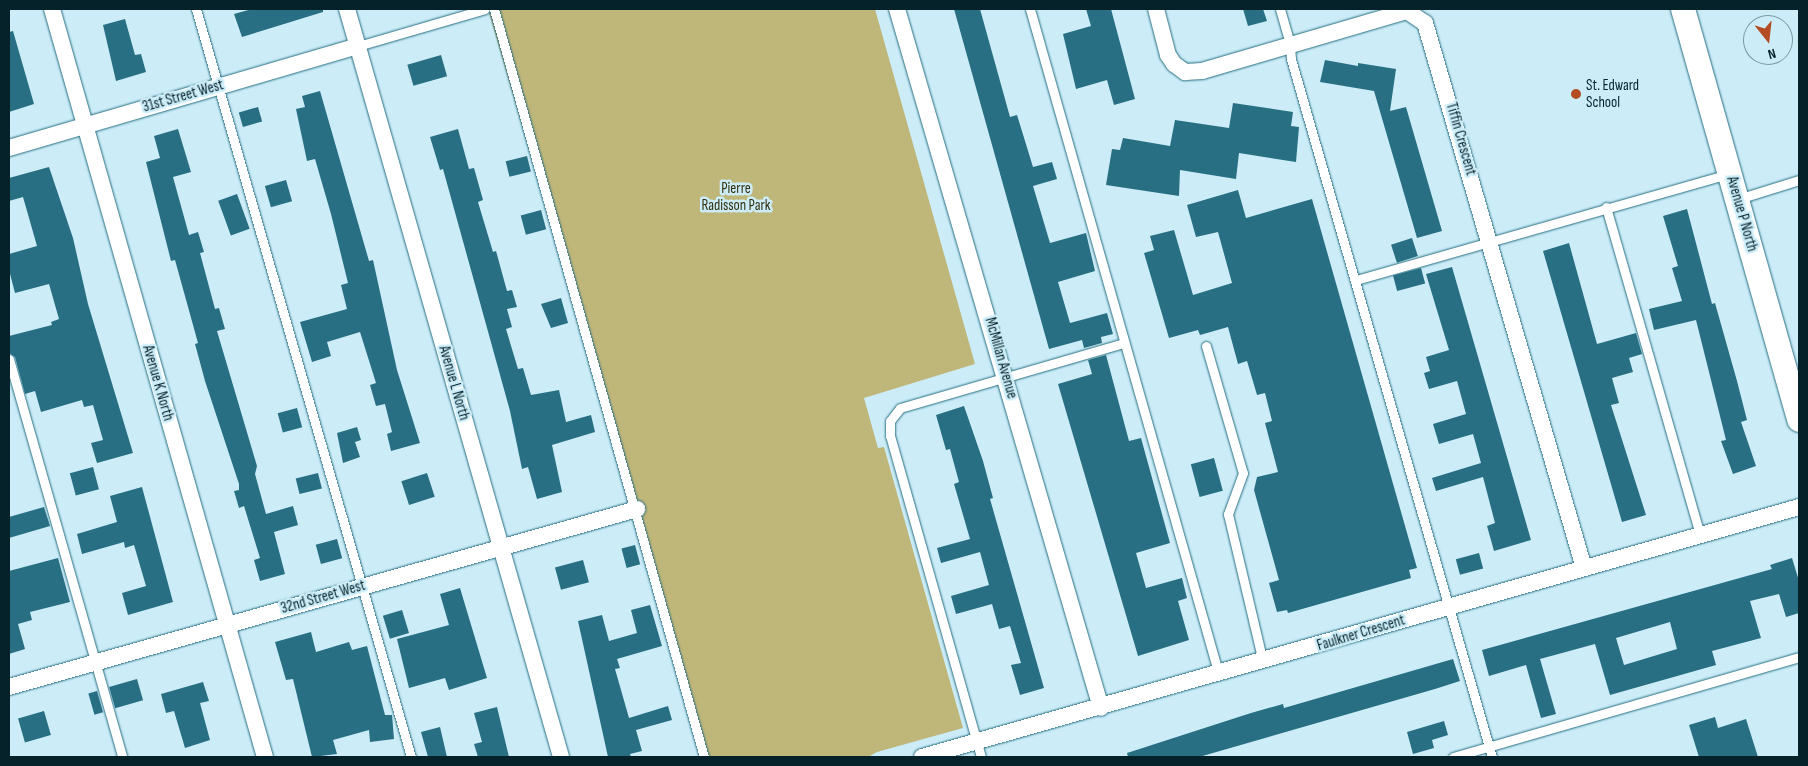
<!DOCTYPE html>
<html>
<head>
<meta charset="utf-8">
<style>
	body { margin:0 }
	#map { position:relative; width:1808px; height:766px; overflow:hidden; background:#ccedf8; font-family:"Sofia Sans Condensed",sans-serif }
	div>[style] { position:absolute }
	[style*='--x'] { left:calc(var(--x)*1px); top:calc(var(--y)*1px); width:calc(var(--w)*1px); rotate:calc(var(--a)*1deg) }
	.green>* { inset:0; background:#bfb67a }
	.building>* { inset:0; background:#286f83; transform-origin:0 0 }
	.roads { filter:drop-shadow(0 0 1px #266d81) drop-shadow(0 0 1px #266d81) }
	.lane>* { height:9px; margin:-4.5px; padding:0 4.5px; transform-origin:4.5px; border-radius:4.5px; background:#fff }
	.street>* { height:16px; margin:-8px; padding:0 8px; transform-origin:8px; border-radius:8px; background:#fff }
	.secondary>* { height:24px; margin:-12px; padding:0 12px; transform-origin:12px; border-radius:12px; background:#fff }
	.dots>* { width:14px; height:14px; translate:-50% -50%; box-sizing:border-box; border:2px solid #ccedf8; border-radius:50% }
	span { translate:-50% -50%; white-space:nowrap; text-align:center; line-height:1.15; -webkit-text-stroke:5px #ccedf8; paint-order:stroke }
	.poi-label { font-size:15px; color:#05222b }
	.left { translate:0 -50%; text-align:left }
	.street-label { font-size:15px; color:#05222b }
	.park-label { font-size:15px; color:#332e0c }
	.frame { position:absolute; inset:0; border:10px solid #05222b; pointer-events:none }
	.north { position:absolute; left:1743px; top:15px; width:50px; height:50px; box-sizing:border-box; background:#ccedf8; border:1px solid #7c9ca6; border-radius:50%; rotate:164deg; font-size:14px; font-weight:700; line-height:20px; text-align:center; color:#05222b }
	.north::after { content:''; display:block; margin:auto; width:18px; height:22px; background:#b44d24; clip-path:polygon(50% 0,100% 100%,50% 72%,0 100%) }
</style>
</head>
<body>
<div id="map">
	<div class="green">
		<i style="clip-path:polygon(496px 9px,875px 9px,975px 364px,864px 398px,878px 448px,884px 447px,963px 728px,877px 752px,868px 757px,707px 757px,489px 13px)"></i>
	</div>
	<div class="building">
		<i style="clip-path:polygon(252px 9px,323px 9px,323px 12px,242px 37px,234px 14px)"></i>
		<i style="clip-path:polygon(954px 9px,980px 9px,1010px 117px,1017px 115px,1033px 167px,1052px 162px,1057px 179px,1033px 186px,1050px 243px,1086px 233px,1095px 271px,1058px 282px,1070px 323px,1107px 313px,1113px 334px,1101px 337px,1102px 343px,1084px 348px,1082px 340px,1049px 349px)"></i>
		<i style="clip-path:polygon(1086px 9px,1111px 9px,1135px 99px,1114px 105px,1107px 80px,1076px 89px,1063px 34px,1091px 26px)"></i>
		<i style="clip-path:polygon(1243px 9px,1263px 9px,1267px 21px,1248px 26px)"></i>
		<i style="clip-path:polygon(125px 19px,135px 55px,141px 54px,146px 72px,116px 81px,103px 25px)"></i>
		<i style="clip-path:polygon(13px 31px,34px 104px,9px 112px,9px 32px)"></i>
		<i style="left:441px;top:55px;width:22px;height:35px;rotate:74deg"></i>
		<i style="clip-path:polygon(1325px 60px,1358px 66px,1358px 63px,1396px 69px,1390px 111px,1406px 107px,1442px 231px,1417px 238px,1374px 91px,1320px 82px)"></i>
		<i style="clip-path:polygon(320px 91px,369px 261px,373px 260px,397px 370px,420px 443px,391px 451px,387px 434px,392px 432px,385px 404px,376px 406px,370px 385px,376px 383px,360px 332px,327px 342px,331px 356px,312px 362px,300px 322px,347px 309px,341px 285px,348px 283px,331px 214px,315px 159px,307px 161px,296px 109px,305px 107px,302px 96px)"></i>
		<i style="clip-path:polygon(1233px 103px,1293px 112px,1291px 126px,1299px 127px,1296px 162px,1239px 153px,1236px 179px,1180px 170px,1179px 196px,1106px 185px,1112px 149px,1120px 150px,1123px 138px,1170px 146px,1175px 120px,1229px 128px)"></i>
		<i style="left:258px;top:107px;width:15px;height:20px;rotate:74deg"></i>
		<i style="clip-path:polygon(178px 129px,191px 172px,173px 177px,189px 235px,198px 232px,204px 252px,200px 253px,215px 309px,219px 308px,225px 329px,217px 331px,257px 466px,255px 474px,266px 514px,293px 506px,298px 525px,274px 532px,285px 574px,260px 581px,254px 560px,260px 558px,244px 506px,239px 508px,234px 491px,239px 490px,239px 484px,205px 381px,195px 344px,198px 343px,175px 260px,171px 261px,146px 162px,160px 158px,154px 136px)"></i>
		<i style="clip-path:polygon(458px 129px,469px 169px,474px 168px,483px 200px,478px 202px,493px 252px,496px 251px,507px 291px,512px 290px,517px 307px,507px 309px,512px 327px,506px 329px,518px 369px,523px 368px,531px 395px,559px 390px,566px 422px,591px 415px,595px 432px,552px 445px,562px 492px,537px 499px,528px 467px,522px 469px,510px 411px,443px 169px,440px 170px,430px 137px)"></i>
		<i style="left:527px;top:156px;width:16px;height:22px;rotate:76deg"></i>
		<i style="clip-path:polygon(49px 167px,73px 238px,88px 304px,133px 453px,97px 463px,91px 443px,103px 440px,93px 405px,84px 407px,82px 400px,41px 412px,35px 391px,25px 394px,15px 357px,9px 353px,9px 336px,52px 325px,51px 322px,59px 319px,49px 284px,15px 293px,9px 270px,9px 254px,37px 246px,23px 197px,9px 201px,9px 178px)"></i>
		<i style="left:286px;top:180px;width:22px;height:22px;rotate:74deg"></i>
		<i style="clip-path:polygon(1238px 190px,1246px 218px,1312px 199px,1417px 568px,1409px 570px,1411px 578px,1288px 613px,1287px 610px,1277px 612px,1269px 583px,1279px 580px,1254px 490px,1257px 477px,1278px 472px,1265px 423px,1272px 421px,1265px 393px,1257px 395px,1247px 361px,1238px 364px,1228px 327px,1200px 335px,1198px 330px,1169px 338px,1144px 253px,1154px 250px,1150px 236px,1174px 230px,1193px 295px,1232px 283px,1218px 232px,1196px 237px,1187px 205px)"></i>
		<i style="left:237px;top:194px;width:37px;height:20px;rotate:70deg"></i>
		<i style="clip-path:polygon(1687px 209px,1712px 304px,1715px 303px,1737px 381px,1747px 420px,1741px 422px,1756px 466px,1733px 474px,1721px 441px,1726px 440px,1696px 320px,1654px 330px,1649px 309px,1682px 301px,1672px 268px,1678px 266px,1663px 216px)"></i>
		<i style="left:541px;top:210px;width:20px;height:21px;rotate:75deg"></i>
		<i style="left:1412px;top:238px;width:19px;height:22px;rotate:72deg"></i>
		<i style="clip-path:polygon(1569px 243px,1597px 344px,1636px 333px,1642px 354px,1629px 358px,1633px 372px,1612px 378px,1619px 403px,1611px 405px,1646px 515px,1622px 522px,1543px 251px)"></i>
		<i style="clip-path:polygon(1452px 267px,1531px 540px,1494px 551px,1487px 526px,1495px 523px,1483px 477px,1436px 491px,1432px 478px,1481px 463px,1473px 434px,1439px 444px,1433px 424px,1466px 414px,1457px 381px,1429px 389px,1424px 373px,1430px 371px,1426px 357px,1449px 350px,1426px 274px)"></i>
		<i style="left:1421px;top:268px;width:16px;height:29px;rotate:75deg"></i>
		<i style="clip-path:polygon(561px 298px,568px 323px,551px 328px,541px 304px)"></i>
		<i style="clip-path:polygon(1106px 355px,1129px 441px,1141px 438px,1170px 543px,1136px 553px,1146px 588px,1182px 578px,1187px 598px,1178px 601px,1189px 640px,1138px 656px,1058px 384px,1092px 374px,1088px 360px)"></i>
		<i style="clip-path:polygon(964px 406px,983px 461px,993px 498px,990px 499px,1044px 688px,1020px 695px,1011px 665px,1021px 663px,1010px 626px,999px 629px,992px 604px,956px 614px,951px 596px,989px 585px,980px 552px,941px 563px,937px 548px,970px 539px,954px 484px,959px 482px,950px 449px,946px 450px,936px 415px)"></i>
		<i style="left:297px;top:408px;width:20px;height:20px;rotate:75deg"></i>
		<i style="clip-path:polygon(357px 427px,361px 440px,355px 442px,360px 457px,343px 463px,337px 433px)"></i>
		<i style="left:1214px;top:458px;width:34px;height:24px;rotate:75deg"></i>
		<i style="left:93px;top:467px;width:23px;height:24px;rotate:75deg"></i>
		<i style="left:318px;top:473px;width:16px;height:23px;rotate:76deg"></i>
		<i style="left:427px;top:473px;width:25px;height:27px;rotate:72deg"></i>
		<i style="clip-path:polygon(142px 487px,173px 602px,128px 615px,122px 593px,146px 586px,134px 545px,125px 548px,124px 542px,82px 554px,77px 534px,117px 522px,110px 496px)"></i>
		<i style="clip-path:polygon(44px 507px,50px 526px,9px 538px,9px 517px)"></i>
		<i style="left:337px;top:539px;width:20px;height:22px;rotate:75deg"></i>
		<i style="left:635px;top:545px;width:20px;height:14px;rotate:75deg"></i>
		<i style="left:1479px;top:553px;width:16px;height:24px;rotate:75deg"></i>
		<i style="clip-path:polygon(58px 558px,70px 602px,30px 612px,32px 620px,18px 624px,25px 649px,9px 654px,9px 571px)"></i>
		<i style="clip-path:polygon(evenodd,1792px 558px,1799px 581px,1799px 613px,1786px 617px,1779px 594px,1750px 601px,1761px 638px,1712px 651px,1716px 665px,1610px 695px,1595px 644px,1540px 659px,1556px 714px,1541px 718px,1526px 665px,1489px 676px,1482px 650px,1772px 569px,1770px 565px,1792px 558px,1670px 622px,1677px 649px,1624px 665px,1616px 638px,1670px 622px)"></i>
		<i style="left:583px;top:560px;width:23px;height:29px;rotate:75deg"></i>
		<i style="clip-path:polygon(460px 588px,487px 678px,449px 690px,445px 678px,409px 688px,397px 639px,449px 625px,440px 594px)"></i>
		<i style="clip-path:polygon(650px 605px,662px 646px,617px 659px,620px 668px,615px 669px,629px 718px,668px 706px,672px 720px,636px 730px,642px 751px,630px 754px,631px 757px,608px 757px,578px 621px,602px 615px,609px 641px,637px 633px,631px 610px)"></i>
		<i style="left:402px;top:610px;width:24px;height:20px;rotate:73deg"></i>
		<i style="clip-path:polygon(311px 632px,316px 652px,349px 642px,352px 650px,367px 646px,385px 715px,392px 715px,394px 739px,370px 742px,369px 730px,333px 740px,337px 754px,312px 757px,293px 679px,286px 680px,275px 642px)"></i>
		<i style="clip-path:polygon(1453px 659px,1460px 681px,1435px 689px,1199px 757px,1128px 757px,1127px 753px,1251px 713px,1283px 704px,1284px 708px)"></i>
		<i style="left:137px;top:679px;width:22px;height:29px;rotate:74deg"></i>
		<i style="clip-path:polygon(203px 682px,209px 701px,200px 703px,210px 740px,185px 748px,174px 711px,166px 713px,161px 694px)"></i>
		<i style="left:97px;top:691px;width:22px;height:9px;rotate:74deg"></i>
		<i style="clip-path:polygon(497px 707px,509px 757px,478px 757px,474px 744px,482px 742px,474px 713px)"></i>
		<i style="left:44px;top:711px;width:25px;height:27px;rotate:74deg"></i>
		<i style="clip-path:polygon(1715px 717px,1718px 728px,1746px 719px,1758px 757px,1699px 757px,1689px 725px)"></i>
		<i style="clip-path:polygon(1444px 721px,1448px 735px,1432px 740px,1434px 748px,1413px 754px,1407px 732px)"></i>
		<i style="clip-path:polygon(440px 727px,447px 757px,428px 757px,421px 732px)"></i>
	</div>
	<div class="roads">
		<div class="lane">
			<i style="--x:196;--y:9;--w:778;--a:73.96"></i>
			<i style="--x:494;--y:9;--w:777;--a:74.32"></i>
			<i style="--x:1030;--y:9;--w:692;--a:74.16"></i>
			<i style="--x:1280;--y:9;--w:37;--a:74"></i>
			<i style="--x:1290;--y:45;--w:14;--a:86"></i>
			<i style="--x:1291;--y:59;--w:726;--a:73.94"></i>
			<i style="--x:358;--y:46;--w:132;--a:-16.2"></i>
			<i style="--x:1738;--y:199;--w:64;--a:-17.3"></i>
			<i style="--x:1606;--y:207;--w:341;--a:74"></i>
			<i style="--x:1356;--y:280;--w:387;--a:-15.9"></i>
			<i style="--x:1206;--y:346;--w:132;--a:73.8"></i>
			<i style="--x:1243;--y:473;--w:44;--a:110.1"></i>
			<i style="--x:1228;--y:514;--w:152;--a:76.7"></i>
			<i style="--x:9;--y:359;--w:414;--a:74.1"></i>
			<i style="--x:981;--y:757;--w:334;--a:-105.8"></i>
			<i style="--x:890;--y:436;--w:15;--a:-90"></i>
			<i style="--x:890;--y:421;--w:16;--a:-52"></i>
			<i style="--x:900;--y:408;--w:233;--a:-16.2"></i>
			<i style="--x:1453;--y:757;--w:360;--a:-16.1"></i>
		</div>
		<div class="street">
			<i style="--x:52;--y:9;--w:778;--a:74.11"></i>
			<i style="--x:347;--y:9;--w:778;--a:74.03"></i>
			<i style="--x:897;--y:9;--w:728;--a:73.73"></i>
			<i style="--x:1156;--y:9;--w:48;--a:75.4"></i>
			<i style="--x:1168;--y:55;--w:11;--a:56"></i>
			<i style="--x:1174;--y:64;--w:14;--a:36"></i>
			<i style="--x:1185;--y:72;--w:17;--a:-3"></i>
			<i style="--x:1202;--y:71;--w:214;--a:-16.3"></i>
			<i style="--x:1407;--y:11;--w:22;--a:34"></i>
			<i style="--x:1425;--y:23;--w:568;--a:73.74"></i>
			<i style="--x:9;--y:148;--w:364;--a:-16.3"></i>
			<i style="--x:9;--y:687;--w:653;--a:-15.82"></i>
			<i style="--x:922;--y:757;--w:912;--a:-15.91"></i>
		</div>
		<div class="secondary">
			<i style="--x:1683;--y:9;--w:427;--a:74.2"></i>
		</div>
	</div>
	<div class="dots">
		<i style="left:1576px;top:94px;background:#b44d24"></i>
	</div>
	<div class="poi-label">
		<span class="left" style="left:1586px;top:94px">St. Edward<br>School</span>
	</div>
	<div class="street-label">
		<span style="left:183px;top:96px;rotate:-16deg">31st Street West</span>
		<span style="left:1461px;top:139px;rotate:74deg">Tiffin Crescent</span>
		<span style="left:1742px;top:214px;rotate:74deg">Avenue P North</span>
		<span style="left:1001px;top:358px;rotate:74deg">McMillan Avenue</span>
		<span style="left:158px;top:383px;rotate:74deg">Avenue K North</span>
		<span style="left:454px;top:383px;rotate:74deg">Avenue L North</span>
		<span style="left:323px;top:597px;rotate:-16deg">32nd Street West</span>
		<span style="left:1361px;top:633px;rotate:-17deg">Faulkner Crescent</span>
	</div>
	<div class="park-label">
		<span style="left:736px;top:197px">Pierre<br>Radisson Park</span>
	</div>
	<div class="frame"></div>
	<div class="north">N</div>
</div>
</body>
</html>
